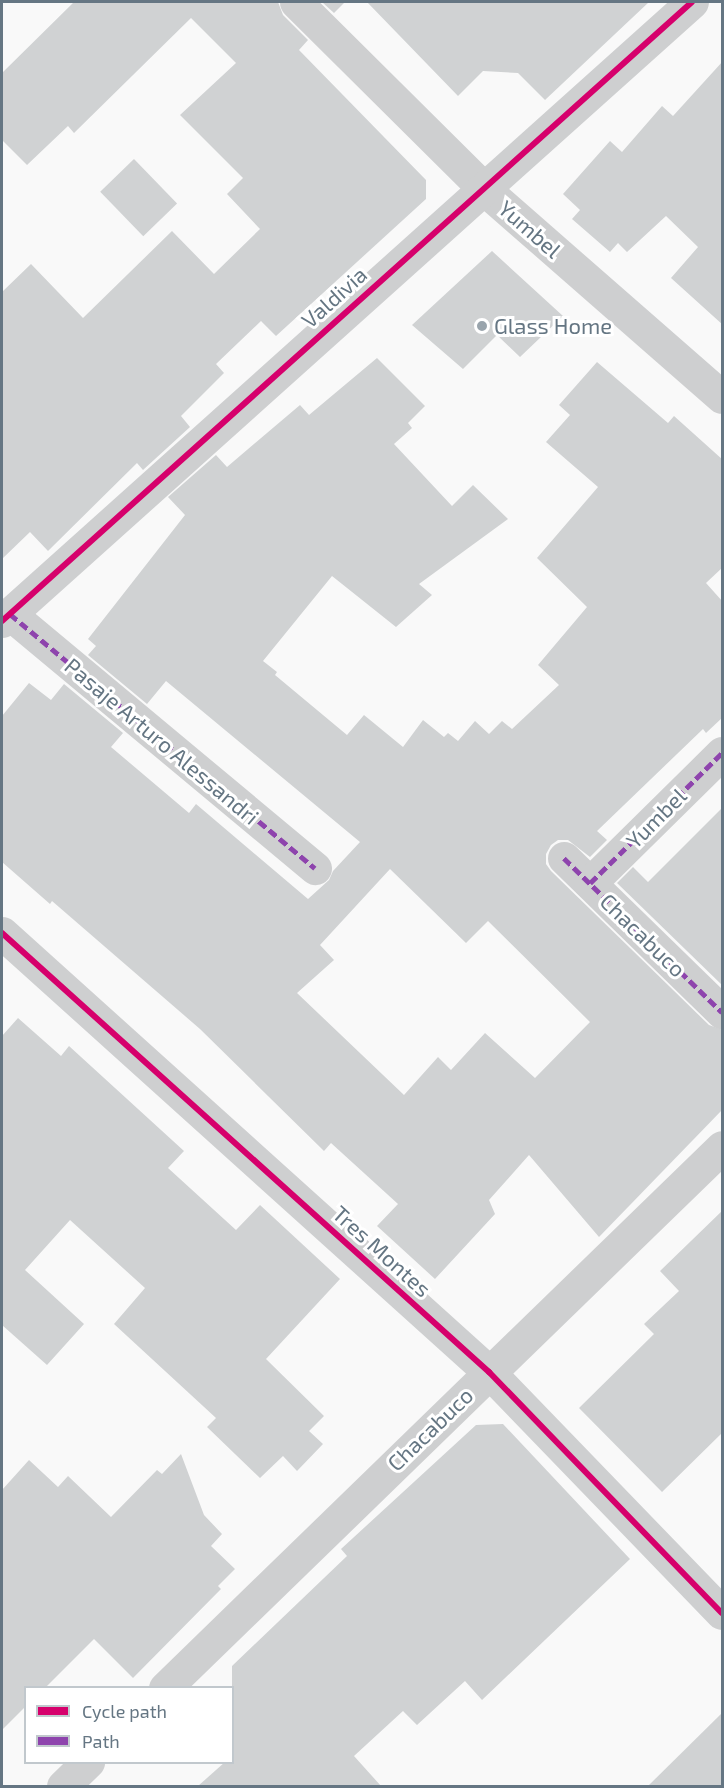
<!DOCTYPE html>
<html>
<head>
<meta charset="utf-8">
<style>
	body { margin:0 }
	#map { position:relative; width:724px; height:1788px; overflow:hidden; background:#f9f9f9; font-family:"Exo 2",sans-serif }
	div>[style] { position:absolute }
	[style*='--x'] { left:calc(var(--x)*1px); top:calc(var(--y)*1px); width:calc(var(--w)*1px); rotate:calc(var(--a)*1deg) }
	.building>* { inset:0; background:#d0d2d3; transform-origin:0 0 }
	.minor>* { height:33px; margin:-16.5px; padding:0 16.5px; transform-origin:16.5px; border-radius:16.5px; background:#cecfd0 }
	.quiet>* { height:4.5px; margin-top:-2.25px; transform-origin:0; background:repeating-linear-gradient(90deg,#8e44ad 0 9px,transparent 0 13.5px) }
	.cycleway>* { height:6px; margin:-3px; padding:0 3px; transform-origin:3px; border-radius:3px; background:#d6006c }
	.dots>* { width:16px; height:16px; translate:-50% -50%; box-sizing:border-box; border:3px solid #fff; border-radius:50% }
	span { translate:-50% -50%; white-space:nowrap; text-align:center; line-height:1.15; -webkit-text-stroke:6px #fff; paint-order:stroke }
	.street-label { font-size:22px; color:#657683 }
	.poi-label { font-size:22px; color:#657683 }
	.left { translate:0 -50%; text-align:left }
	.frame { position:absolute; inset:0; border:3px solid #657683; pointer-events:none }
	.legend { position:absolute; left:24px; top:1686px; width:210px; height:78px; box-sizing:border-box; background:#fff; border:2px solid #c1c8cd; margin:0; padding:8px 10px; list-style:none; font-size:18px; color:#657683 }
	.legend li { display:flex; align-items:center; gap:12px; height:30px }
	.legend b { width:30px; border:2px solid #c1c8cd }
</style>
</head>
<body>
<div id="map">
	<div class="building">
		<i style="clip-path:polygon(74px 2px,278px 2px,283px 15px,308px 40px,299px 50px,426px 180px,426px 199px,276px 336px,261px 321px,216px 364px,224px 373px,181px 416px,190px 427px,143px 470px,137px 463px,48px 551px,30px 532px,2px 559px,2px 292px,31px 264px,83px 318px,172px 231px,214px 274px,260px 229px,227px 194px,243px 178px,180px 115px,236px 63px,191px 18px,74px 133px,68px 126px,27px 165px,2px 140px,2px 73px)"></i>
		<i style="clip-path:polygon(322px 2px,345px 2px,334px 13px)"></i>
		<i style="clip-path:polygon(367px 2px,649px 2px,545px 100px,518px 73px,483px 71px,458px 96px)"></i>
		<i style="clip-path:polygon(723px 61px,723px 325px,671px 278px,698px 247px,666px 216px,627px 252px,618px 243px,610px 252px,572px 219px,580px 210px,563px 194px,610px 141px,622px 152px,662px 106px,673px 116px)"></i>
		<i style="left:134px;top:159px;width:62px;height:47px;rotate:46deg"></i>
		<i style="clip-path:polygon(492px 251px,563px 316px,520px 357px,497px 335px,463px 369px,412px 325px)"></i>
		<i style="clip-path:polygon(evenodd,377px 358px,425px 406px,408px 423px,412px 428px,394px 444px,452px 506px,473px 485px,508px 519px,419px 584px,432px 595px,396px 627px,332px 576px,263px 661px,277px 672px,275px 675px,347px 735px,364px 715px,403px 747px,423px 720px,444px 737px,448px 733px,458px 741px,475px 721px,489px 734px,502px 721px,512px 729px,559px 685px,538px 665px,587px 607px,537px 558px,598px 487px,546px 442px,570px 415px,559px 405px,597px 362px,668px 423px,674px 416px,723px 460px,723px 567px,706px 583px,723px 602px,723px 717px,706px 733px,703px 729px,597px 831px,607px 840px,590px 857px,568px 840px,558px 840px,551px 845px,546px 854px,546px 864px,551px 871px,709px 1025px,723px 1030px,723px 1109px,599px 1237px,529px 1155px,489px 1200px,495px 1214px,435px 1279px,377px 1226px,398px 1204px,331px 1143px,324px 1151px,200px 1029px,52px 901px,50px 904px,2px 862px,2px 716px,29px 683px,51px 700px,64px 684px,123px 733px,111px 747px,189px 813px,196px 804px,308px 899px,329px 880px,333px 871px,360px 842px,166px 681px,147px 704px,88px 655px,96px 646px,88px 639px,185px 515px,168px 497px,216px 455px,227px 467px,300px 405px,309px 415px,377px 358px,390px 869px,466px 943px,488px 921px,590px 1022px,535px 1078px,485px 1033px,451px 1070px,438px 1057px,404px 1095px,297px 993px,334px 960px,320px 945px,390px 869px)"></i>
		<i style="clip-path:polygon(723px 807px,723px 986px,617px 883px,633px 867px,648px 882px)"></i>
		<i style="clip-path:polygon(18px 1018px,61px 1056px,69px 1046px,184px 1151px,168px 1168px,236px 1230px,260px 1205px,340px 1279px,266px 1359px,324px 1416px,309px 1431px,323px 1444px,297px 1471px,283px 1456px,260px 1478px,207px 1427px,216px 1418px,114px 1324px,145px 1288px,70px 1220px,25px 1270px,84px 1324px,47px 1365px,2px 1325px,2px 1036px)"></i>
		<i style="clip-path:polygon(723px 1210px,723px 1432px,662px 1492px,579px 1408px,654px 1334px,644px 1324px,679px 1291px,660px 1271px)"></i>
		<i style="clip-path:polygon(503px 1424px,630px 1559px,482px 1700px,465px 1681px,417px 1725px,403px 1711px,354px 1756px,381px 1786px,198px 1786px,225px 1762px,232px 1762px,232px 1666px,347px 1556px,341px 1549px,476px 1425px)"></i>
		<i style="clip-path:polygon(181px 1454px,204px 1515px,222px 1534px,211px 1546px,235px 1569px,218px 1586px,221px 1589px,133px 1678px,94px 1639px,45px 1688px,26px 1688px,26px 1706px,2px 1730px,2px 1490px,29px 1460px,58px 1487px,68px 1476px,111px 1517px,157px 1470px,162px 1474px)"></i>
		<i style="clip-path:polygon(723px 1712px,723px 1786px,648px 1786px)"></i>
	</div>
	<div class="minor">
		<i style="--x:296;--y:2;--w:264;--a:44.8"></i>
		<i style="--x:483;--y:188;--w:317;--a:41.2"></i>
		<i style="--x:10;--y:614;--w:397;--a:39.8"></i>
		<i style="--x:2;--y:621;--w:927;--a:-41.9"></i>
		<i style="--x:564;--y:858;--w:221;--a:44.3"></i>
		<i style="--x:590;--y:883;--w:185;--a:-44.6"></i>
		<i style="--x:2;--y:933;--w:656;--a:42.03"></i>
		<i style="--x:489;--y:1372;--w:335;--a:46"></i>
		<i style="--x:165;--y:1688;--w:776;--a:-44.17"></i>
		<i style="--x:63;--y:1786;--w:35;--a:-44"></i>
	</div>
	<div class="quiet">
		<i style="--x:10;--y:614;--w:397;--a:39.8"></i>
		<i style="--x:564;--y:858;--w:221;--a:44.3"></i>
		<i style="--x:590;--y:883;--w:185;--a:-44.6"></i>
	</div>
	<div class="cycleway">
		<i style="--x:2;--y:621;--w:927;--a:-41.9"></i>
		<i style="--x:2;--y:933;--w:656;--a:42.03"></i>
		<i style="--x:489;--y:1372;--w:335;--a:46"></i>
	</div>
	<div class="dots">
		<i style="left:482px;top:326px;background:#99a4ac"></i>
	</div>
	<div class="street-label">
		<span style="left:530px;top:229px;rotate:41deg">Yumbel</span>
		<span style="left:334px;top:297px;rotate:-42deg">Valdivia</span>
		<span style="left:162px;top:741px;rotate:40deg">Pasaje Arturo Alessandri</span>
		<span style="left:656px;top:818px;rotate:-45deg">Yumbel</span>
		<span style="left:643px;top:935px;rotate:44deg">Chacabuco</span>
		<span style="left:382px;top:1251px;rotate:42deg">Tres Montes</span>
		<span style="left:430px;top:1429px;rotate:-44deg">Chacabuco</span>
	</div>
	<div class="poi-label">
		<span class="left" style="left:494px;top:326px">Glass Home</span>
	</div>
	<div class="frame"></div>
	<ul class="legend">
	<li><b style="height:8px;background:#d6006c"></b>Cycle path</li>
	<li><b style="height:8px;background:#8e44ad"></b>Path</li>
	</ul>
</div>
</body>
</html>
